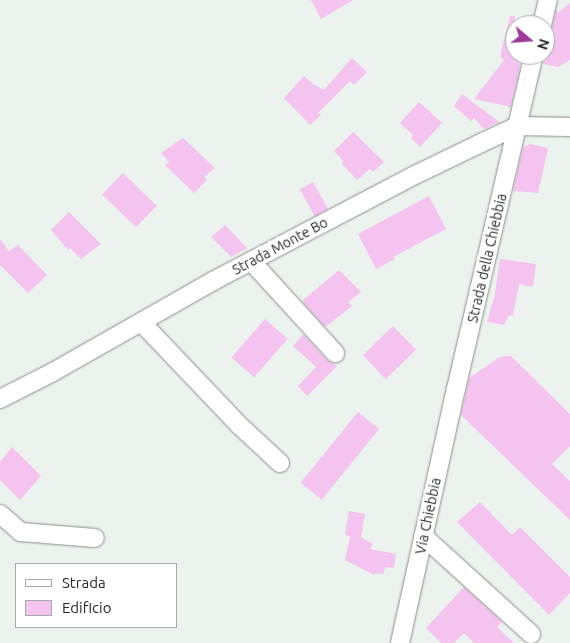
<!DOCTYPE html>
<html>
<head>
<meta charset="utf-8">
<style>
	body { margin:0 }
	#map { position:relative; width:570px; height:643px; overflow:hidden; background:#ecf2ed; font-family:Ubuntu,sans-serif }
	div>[style] { position:absolute }
	[style*='--x'] { left:calc(var(--x)*1px); top:calc(var(--y)*1px); width:calc(var(--w)*1px); rotate:calc(var(--a)*1deg) }
	.building>* { inset:0; background:#f4c3f0; transform-origin:0 0 }
	.roads { filter:drop-shadow(0 0 1px #8a8f8b) drop-shadow(0 0 1px #8a8f8b) }
	.minor>* { height:18px; margin:-9px; padding:0 9px; transform-origin:9px; border-radius:9px; background:#fff }
	span { translate:-50% -50%; white-space:nowrap; text-align:center; line-height:1.15; -webkit-text-stroke:5px #fff; paint-order:stroke }
	.street-label { font-size:14px; color:#262927 }
	.legend { position:absolute; left:15px; top:563px; width:162px; height:65px; box-sizing:border-box; background:#fff; border:1px solid #a8a9a9; margin:0; padding:6px 9px; list-style:none; font-size:15px; color:#262927 }
	.legend li { display:flex; align-items:center; gap:10px; height:25px }
	.legend b { width:25px; border:1px solid #a8a9a9 }
	.north { position:absolute; left:505px; top:15px; width:50px; height:50px; box-sizing:border-box; background:#fff; border:1px solid #a8a9a9; border-radius:50%; rotate:108deg; font-size:14px; font-weight:700; line-height:20px; text-align:center; color:#262927 }
	.north::after { content:''; display:block; margin:auto; width:18px; height:22px; background:#9e379a; clip-path:polygon(50% 0,100% 100%,50% 72%,0 100%) }
</style>
</head>
<body>
<div id="map">
	<div class="building">
		<i style="clip-path:polygon(311px 0,353px 0,321px 19px)"></i>
		<i style="clip-path:polygon(570px 3px,570px 60px,558px 67px,543px 64px,548px 33px,552px 27px,556px 10px,559px 12px)"></i>
		<i style="clip-path:polygon(510px 16px,515px 16px,515px 55px,518px 55px,520px 68px,511px 107px,474px 99px,504px 60px,500px 56px)"></i>
		<i style="clip-path:polygon(352px 58px,367px 72px,354px 85px,350px 81px,318px 113px,321px 115px,310px 125px,284px 98px,304px 76px,313px 84px,324px 90px)"></i>
		<i style="clip-path:polygon(462px 94px,482px 109px,499px 122px,484px 129px,474px 118px,471px 121px,454px 106px)"></i>
		<i style="clip-path:polygon(419px 102px,442px 123px,420px 147px,411px 138px,413px 135px,400px 123px)"></i>
		<i style="clip-path:polygon(353px 132px,384px 162px,373px 172px,370px 169px,357px 180px,342px 164px,343px 161px,334px 151px)"></i>
		<i style="clip-path:polygon(183px 138px,215px 168px,204px 177px,207px 180px,194px 193px,165px 165px,169px 162px,161px 153px)"></i>
		<i style="clip-path:polygon(530px 144px,548px 148px,538px 193px,513px 191px,523px 147px)"></i>
		<i style="left:123px;top:173px;width:47px;height:30px;rotate:44deg"></i>
		<i style="left:313px;top:182px;width:31px;height:15px;rotate:61deg"></i>
		<i style="clip-path:polygon(429px 196px,446px 229px,393px 257px,395px 259px,376px 269px,358px 234px)"></i>
		<i style="clip-path:polygon(69px 212px,101px 244px,81px 259px,70px 248px,68px 250px,51px 230px)"></i>
		<i style="clip-path:polygon(225px 225px,247px 248px,231px 257px,211px 237px)"></i>
		<i style="clip-path:polygon(0 239px,9px 251px,18px 245px,47px 275px,28px 293px,0 265px)"></i>
		<i style="clip-path:polygon(500px 259px,536px 264px,533px 287px,519px 284px,513px 316px,509px 315px,504px 325px,487px 322px,495px 294px)"></i>
		<i style="clip-path:polygon(339px 270px,361px 292px,348px 302px,352px 306px,325px 327px,302px 301px)"></i>
		<i style="left:265px;top:319px;width:30px;height:51px;rotate:41deg"></i>
		<i style="left:393px;top:326px;width:33px;height:42px;rotate:46deg"></i>
		<i style="clip-path:polygon(303px 334px,327px 360px,337px 366px,307px 396px,298px 386px,316px 367px,293px 346px)"></i>
		<i style="clip-path:polygon(511px 356px,570px 414px,570px 446px,552px 464px,570px 481px,570px 520px,461px 415px,469px 378px,500px 357px)"></i>
		<i style="left:358px;top:412px;width:27px;height:91px;rotate:39deg"></i>
		<i style="clip-path:polygon(12px 447px,41px 476px,20px 500px,0 480px,0 462px)"></i>
		<i style="clip-path:polygon(480px 502px,512px 535px,520px 527px,570px 577px,570px 593px,549px 615px,457px 522px)"></i>
		<i style="clip-path:polygon(349px 511px,365px 514px,361px 537px,373px 544px,370px 549px,396px 554px,394px 568px,385px 567px,383px 574px,375px 573px,374px 575px,345px 560px,350px 536px,345px 535px)"></i>
		<i style="clip-path:polygon(464px 587px,502px 622px,497px 627px,514px 643px,474px 643px,464px 633px,454px 643px,441px 643px,426px 628px)"></i>
	</div>
	<div class="roads">
		<div class="minor">
			<i style="--x:542;--y:25;--w:26;--a:-77"></i>
			<i style="--x:251;--y:261;--w:125;--a:47.6"></i>
			<i style="--x:141;--y:322;--w:142;--a:46.4"></i>
			<i style="--x:239;--y:425;--w:56;--a:42.8"></i>
			<i style="--x:0;--y:399;--w:59;--a:-27"></i>
			<i style="--x:53;--y:372;--w:184;--a:-29.6"></i>
			<i style="--x:213;--y:281;--w:230;--a:-27.7"></i>
			<i style="--x:417;--y:174;--w:71;--a:-25.8"></i>
			<i style="--x:481;--y:143;--w:40;--a:-25"></i>
			<i style="--x:517;--y:126;--w:53;--a:1.1"></i>
			<i style="--x:0;--y:514;--w:28;--a:41"></i>
			<i style="--x:21;--y:532;--w:74;--a:4.6"></i>
			<i style="--x:423;--y:536;--w:146;--a:42.2"></i>
			<i style="--x:400;--y:643;--w:260;--a:-77.6"></i>
			<i style="--x:456;--y:389;--w:343;--a:-76.9"></i>
		</div>
	</div>
	<div class="street-label">
		<span style="left:280px;top:246px;rotate:-28deg">Strada Monte Bo</span>
		<span style="left:487px;top:258px;rotate:-77deg">Strada della Chiebbia</span>
		<span style="left:428px;top:516px;rotate:-78deg">Via Chiebbia</span>
	</div>
	<ul class="legend">
	<li><b style="height:6px;background:#fff"></b>Strada</li>
	<li><b style="height:14px;background:#f4c3f0"></b>Edificio</li>
	</ul>
	<div class="north">N</div>
</div>
</body>
</html>
